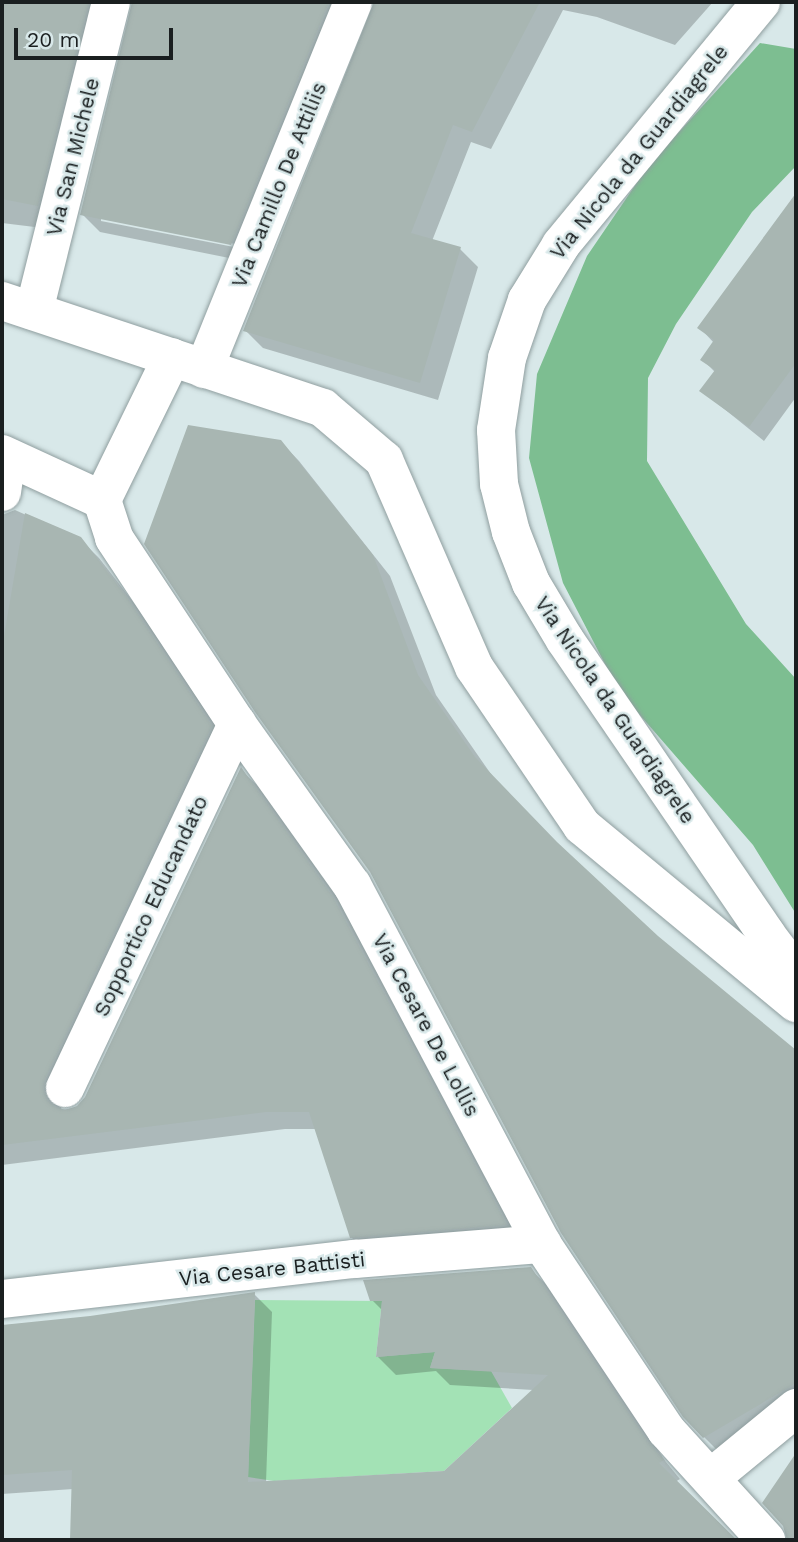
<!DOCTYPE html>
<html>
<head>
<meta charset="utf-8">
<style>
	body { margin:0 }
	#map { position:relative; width:798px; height:1542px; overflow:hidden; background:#d8e8e9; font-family:"Work Sans",sans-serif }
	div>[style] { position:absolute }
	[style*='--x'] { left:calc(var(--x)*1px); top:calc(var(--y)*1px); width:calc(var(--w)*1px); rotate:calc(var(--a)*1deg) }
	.green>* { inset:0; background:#a3e2b5 }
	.forest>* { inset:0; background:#7dbe91 }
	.shadow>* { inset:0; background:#0003 }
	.building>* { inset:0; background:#a8b6b2 }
	.roads { filter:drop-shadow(0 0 2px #8f9e9f) drop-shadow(0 0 2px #8f9e9f) }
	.minor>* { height:38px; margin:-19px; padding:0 19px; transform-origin:19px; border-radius:19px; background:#fff }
	.major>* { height:38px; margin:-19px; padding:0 19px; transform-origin:19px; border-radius:19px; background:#fff }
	span { translate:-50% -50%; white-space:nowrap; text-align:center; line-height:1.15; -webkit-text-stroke:5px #d8e8e9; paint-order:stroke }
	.street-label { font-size:21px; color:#1a1f20 }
	.frame { position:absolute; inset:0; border:4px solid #1a1f20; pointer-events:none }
	.scale { position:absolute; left:14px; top:28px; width:159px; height:32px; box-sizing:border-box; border:4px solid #1a1f20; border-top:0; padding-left:9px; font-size:21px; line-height:24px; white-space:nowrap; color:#1a1f20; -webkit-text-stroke:5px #d8e8e9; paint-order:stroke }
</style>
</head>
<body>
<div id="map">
	<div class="green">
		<i style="clip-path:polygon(255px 1300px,382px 1301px,376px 1357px,435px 1352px,430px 1368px,491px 1371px,512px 1408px,444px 1471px,274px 1481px,248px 1477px)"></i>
	</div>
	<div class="forest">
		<i style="clip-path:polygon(760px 43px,796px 49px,796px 166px,752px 212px,676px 324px,648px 378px,647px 461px,746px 624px,796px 679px,796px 914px,753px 845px,619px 691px,563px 583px,529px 458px,537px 374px,587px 256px,649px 165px)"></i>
	</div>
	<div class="shadow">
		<i style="clip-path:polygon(2px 2px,118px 2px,51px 229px,2px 223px)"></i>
		<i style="clip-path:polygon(evenodd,134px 2px,359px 2px,249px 262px,100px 232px,82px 214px,134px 2px,101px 217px,240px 245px,239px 248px,101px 221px,101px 217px)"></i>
		<i style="clip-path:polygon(376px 2px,713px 2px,675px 45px,597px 17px,563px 10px,491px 149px,471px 142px,432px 241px,460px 249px,478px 267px,438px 400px,263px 348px,245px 330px,375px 11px)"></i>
		<i style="clip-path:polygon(785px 211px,796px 219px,796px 397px,764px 441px,702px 391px,715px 372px,702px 359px,714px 343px,700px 328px)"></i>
		<i style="clip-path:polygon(281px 442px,299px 461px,390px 576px,436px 695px,493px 777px,563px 850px,657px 938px,796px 1052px,796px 1412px,722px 1455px,704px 1437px)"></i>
		<i style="clip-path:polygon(15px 510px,80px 539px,99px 558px,144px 616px,229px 745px,63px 1097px,61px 1110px,79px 1107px,86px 1098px,241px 770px,259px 787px,351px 917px,524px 1243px,369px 1255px,351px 1237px,316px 1129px,285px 1129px,2px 1165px,2px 515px)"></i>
		<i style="clip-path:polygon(530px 1269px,549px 1287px,666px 1462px,680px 1479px,675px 1482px,733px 1540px,71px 1540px,73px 1489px,2px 1494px,2px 1327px,90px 1318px,254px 1294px,272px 1312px,266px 1483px,444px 1473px,533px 1390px,450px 1385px,436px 1371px,396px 1375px,378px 1357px,383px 1311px,372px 1300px)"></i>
	</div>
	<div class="building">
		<i style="clip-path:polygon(2px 2px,89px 2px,38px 206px,2px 199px)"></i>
		<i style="clip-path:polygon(132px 2px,329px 2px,231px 245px,80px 215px)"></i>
		<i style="clip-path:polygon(374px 2px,540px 2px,472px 132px,453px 125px,411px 233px,461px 247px,420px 383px,243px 331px)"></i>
		<i style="clip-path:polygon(796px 193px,796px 363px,749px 427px,699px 391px,715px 370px,700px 360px,714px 340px,697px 328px)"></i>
		<i style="clip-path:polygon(188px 425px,281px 440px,373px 555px,418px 675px,475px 757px,557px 842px,658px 936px,796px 1050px,796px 1383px,703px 1438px,683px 1417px,561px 1233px,370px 872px,255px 712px,144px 544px)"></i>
		<i style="clip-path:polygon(25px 513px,81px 537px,126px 596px,212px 726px,45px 1079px,43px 1089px,47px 1100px,55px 1107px,66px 1110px,77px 1106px,85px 1097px,241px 767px,333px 897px,507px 1225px,350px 1238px,309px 1112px,266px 1112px,2px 1145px,2px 648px)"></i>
		<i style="clip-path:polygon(531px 1267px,648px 1442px,664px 1460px,659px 1463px,737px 1540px,70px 1540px,72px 1470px,2px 1475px,2px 1325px,90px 1316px,255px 1292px,248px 1482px,444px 1471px,548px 1375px,430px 1368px,435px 1352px,376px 1357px,382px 1301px,370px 1301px,363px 1280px)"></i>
		<i style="clip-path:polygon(796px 1453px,796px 1540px,787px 1540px,783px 1526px,762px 1503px)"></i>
	</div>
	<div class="roads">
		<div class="minor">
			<i style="--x:34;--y:311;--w:318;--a:-76"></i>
			<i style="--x:204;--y:369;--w:396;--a:-67.9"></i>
			<i style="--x:2;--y:492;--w:35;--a:-82"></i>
			<i style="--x:102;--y:500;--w:40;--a:72"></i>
			<i style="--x:114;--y:538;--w:223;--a:56.5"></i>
			<i style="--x:237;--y:724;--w:198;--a:54.5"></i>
			<i style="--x:352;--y:885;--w:406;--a:62.1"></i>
			<i style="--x:542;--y:1244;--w:224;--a:56.3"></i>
			<i style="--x:666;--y:1430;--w:149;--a:47.7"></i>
			<i style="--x:65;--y:1088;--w:403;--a:-64.7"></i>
			<i style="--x:2;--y:1299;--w:355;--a:-6.5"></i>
			<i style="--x:355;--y:1259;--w:188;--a:-4.6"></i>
			<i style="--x:712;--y:1477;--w:109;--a:-39.4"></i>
		</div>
		<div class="major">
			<i style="--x:761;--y:2;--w:315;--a:129.5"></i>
			<i style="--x:561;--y:245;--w:65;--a:121.7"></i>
			<i style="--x:527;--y:300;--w:61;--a:109"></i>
			<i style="--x:507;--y:358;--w:73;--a:98.7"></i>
			<i style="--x:496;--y:430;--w:54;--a:86.8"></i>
			<i style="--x:499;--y:484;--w:49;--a:76"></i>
			<i style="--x:511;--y:532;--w:55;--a:68.6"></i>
			<i style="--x:531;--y:583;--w:66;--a:59.2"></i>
			<i style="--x:565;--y:640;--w:356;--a:55.6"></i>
			<i style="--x:766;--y:934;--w:50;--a:53.1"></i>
			<i style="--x:2;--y:301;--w:338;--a:18.4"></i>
			<i style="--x:323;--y:408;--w:80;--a:40.4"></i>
			<i style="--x:384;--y:460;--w:226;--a:66.5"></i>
			<i style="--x:474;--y:667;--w:192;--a:55.8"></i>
			<i style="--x:582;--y:826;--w:278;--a:39.6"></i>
			<i style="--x:2;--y:454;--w:110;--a:24.7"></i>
			<i style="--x:102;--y:500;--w:159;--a:-63.9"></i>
		</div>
	</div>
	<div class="street-label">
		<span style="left:639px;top:152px;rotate:-51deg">Via Nicola da Guardiagrele</span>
		<span style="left:73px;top:157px;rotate:-76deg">Via San Michele</span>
		<span style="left:279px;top:185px;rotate:-68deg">Via Camillo De Attiliis</span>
		<span style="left:615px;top:710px;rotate:56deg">Via Nicola da Guardiagrele</span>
		<span style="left:151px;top:906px;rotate:-65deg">Sopportico Educandato</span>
		<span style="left:426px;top:1025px;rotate:62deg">Via Cesare De Lollis</span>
		<span style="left:272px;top:1269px;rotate:-6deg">Via Cesare Battisti</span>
	</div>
	<div class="frame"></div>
	<div class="scale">20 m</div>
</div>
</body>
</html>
